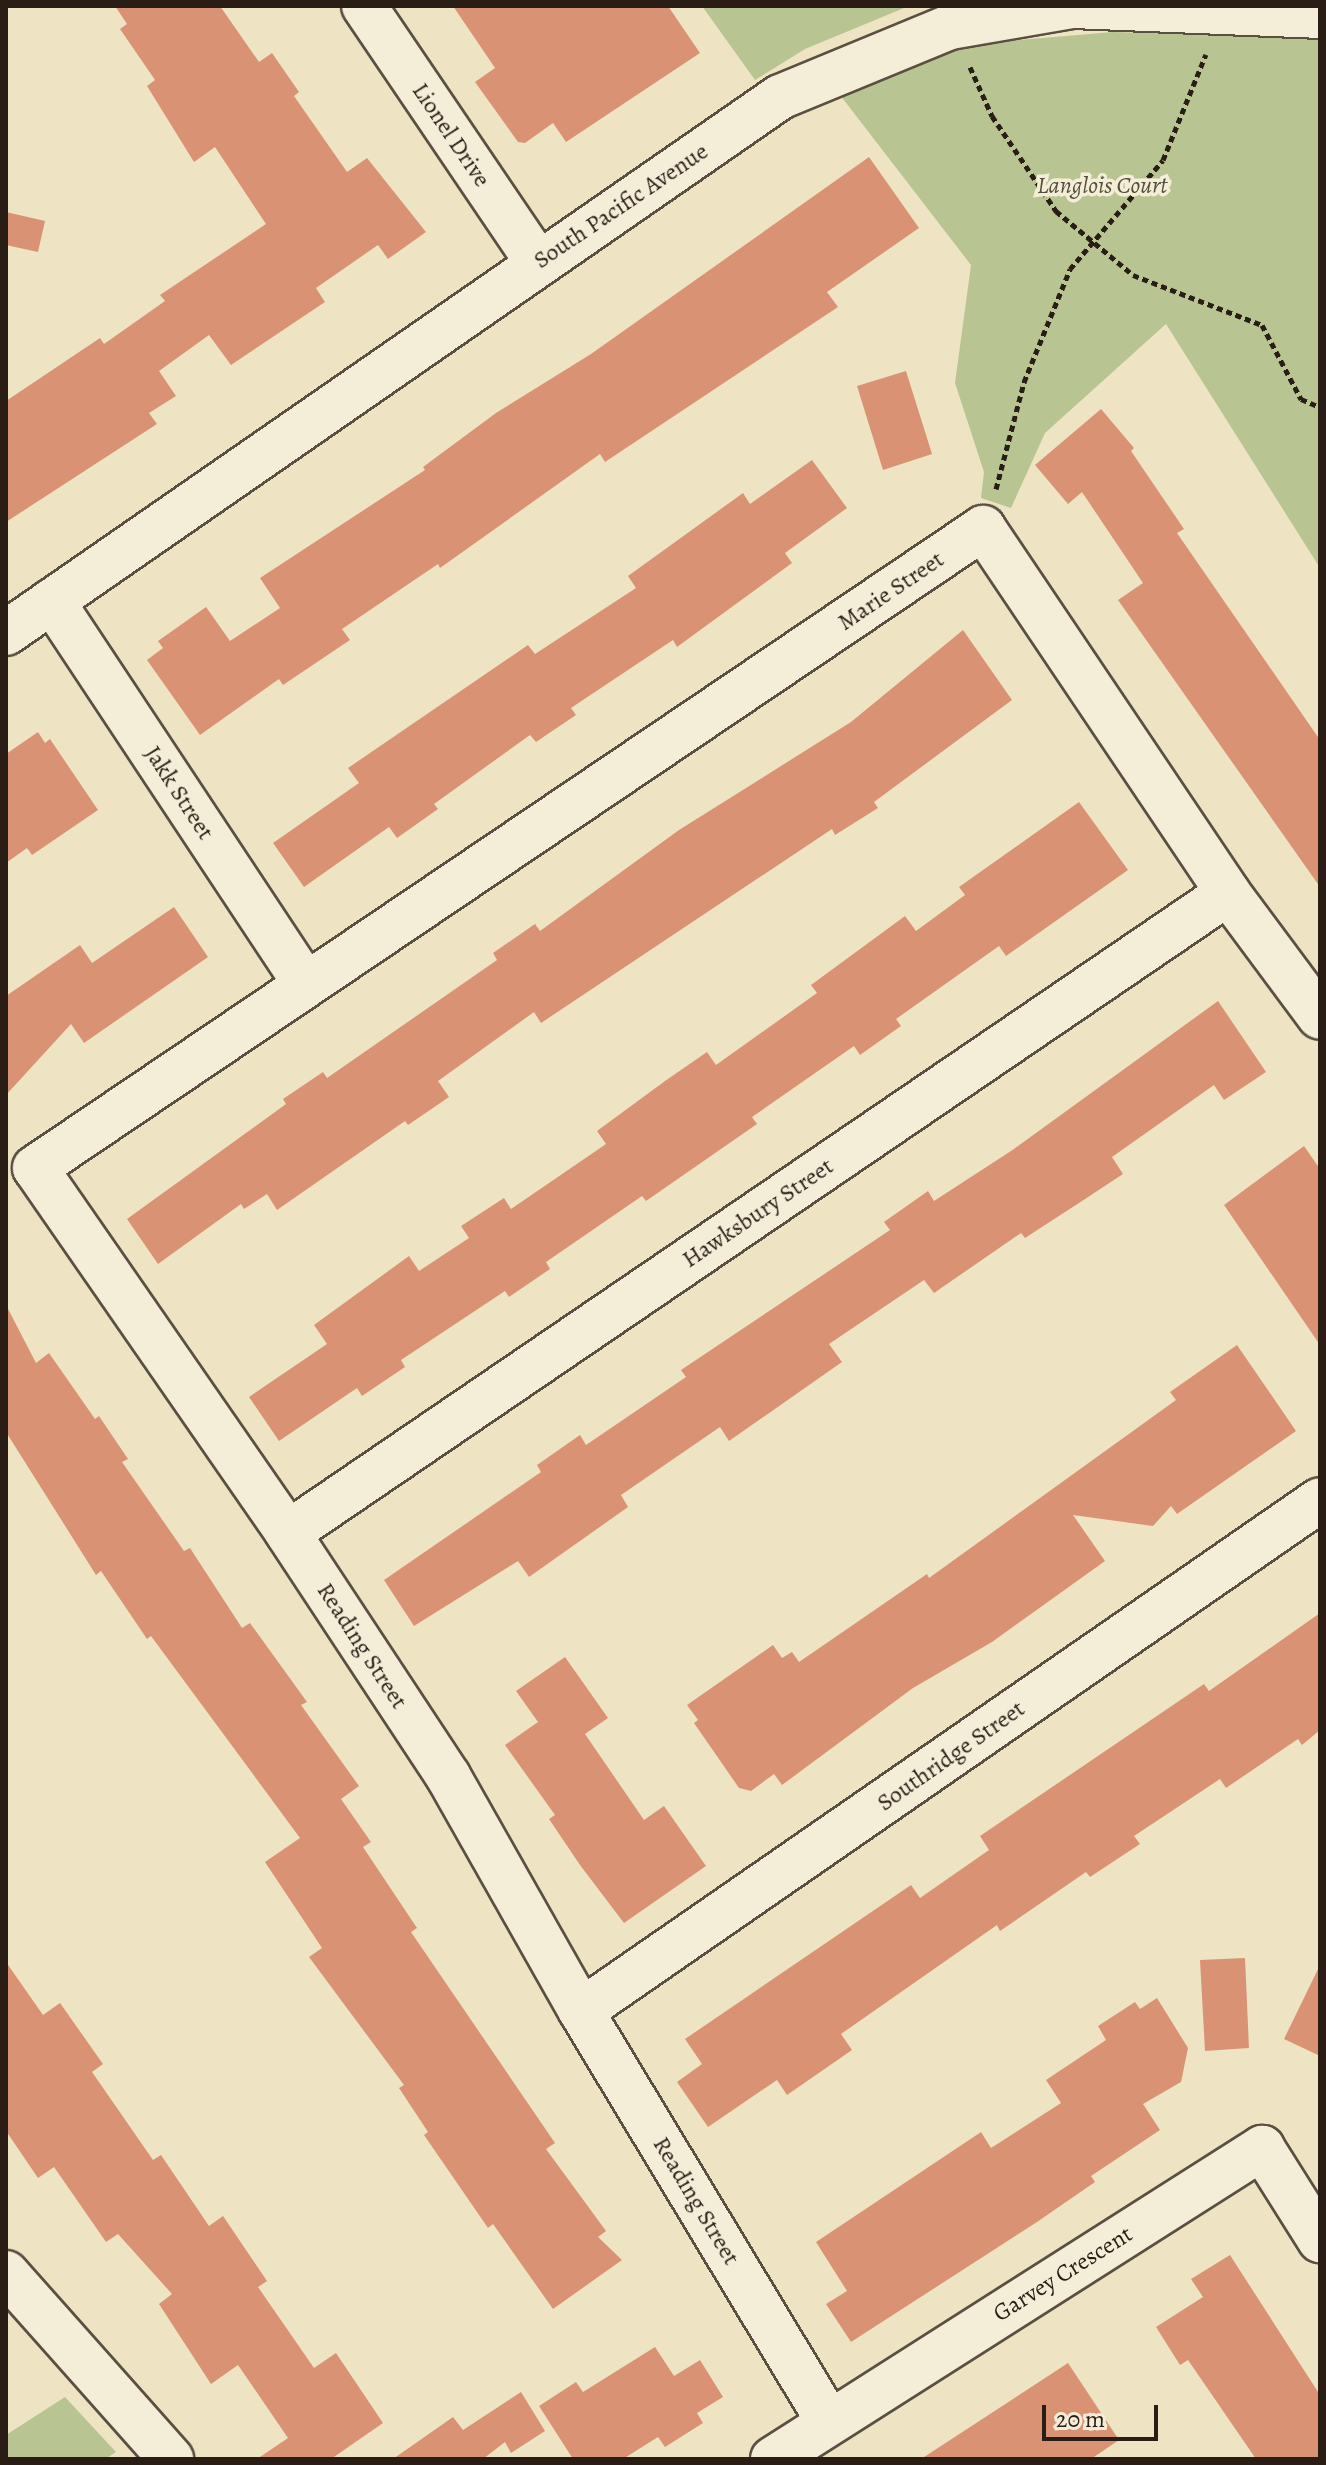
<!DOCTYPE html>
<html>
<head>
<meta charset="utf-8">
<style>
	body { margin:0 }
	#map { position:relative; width:1326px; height:2465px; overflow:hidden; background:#eee4c3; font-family:Alegreya,serif }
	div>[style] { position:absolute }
	.green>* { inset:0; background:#b9c493 }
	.building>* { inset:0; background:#da9275 }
	.path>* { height:5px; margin-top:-2.5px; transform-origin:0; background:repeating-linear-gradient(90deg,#291d16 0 6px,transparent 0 10px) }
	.roads { filter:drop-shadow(2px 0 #5a4f41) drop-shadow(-2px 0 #5a4f41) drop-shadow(0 2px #5a4f41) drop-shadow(0 -2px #5a4f41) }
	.minor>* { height:44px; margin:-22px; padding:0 22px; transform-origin:22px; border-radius:22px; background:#f4edd8 }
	span { translate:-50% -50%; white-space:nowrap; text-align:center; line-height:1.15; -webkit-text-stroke:7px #f4edd8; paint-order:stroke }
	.street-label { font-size:24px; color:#291d16 }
	.park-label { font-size:24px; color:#544f3c; font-style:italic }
	.frame { position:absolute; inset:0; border:8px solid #291d16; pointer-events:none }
	.scale { position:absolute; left:1042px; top:2405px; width:116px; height:36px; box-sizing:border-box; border:4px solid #291d16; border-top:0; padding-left:10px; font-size:24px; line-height:28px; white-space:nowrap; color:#291d16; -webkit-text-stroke:6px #f4edd8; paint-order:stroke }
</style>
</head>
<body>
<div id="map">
	<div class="green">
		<i style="clip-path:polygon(702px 6px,909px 6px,805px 49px,755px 80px)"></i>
		<i style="clip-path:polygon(1113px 32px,1320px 38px,1320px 568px,1166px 324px,1045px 433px,1011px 508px,981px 498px,984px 472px,955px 383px,971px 265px,840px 95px,927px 58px,982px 43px)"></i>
		<i style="clip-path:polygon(65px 2397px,116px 2452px,105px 2459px,6px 2459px,6px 2435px)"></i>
	</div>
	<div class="building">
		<i style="clip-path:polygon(115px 6px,220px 6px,259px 62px,272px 53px,299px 92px,294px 96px,347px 172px,367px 158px,426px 232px,388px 259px,378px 245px,316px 288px,325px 302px,231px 365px,209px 335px,159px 371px,176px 396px,149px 413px,157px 424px,6px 522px,6px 401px,100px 338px,104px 344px,165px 301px,160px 295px,266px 224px,215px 147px,194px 162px,147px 86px,155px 80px,120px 29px,127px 24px)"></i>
		<i style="clip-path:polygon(453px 6px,668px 6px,700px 53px,566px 142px,553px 123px,525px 143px,518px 142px,475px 82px,495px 68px)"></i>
		<i style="clip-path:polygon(869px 157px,919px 228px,827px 292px,838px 307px,605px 462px,600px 454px,440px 568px,438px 564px,342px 629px,350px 640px,283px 685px,279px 679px,200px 735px,147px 660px,163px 648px,158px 641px,206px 607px,230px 641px,280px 608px,260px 578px,425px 470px,423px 467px,496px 413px,591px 354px)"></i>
		<i style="clip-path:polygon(6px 212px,45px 221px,38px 252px,6px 245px)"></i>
		<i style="clip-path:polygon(906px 371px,932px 454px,883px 470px,857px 386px)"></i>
		<i style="clip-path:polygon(1101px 409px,1134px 448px,1131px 451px,1184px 529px,1177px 533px,1320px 740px,1320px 887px,1118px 600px,1143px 583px,1082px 492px,1068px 504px,1035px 465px)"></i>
		<i style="clip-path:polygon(812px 460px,847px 508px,785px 553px,792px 563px,677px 647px,673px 640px,571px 708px,576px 715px,536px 742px,530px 735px,434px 804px,438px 809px,397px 838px,389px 827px,304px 887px,273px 843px,359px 783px,348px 768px,528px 645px,535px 654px,636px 588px,628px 576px,743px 493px,750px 504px)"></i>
		<i style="clip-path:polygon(963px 630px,1012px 700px,874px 802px,878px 808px,835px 835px,832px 829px,541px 1023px,534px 1012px,438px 1081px,449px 1097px,408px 1125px,405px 1121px,277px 1210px,267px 1194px,244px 1209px,241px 1204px,158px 1264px,127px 1219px,286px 1104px,283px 1099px,323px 1072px,327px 1078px,497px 960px,493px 953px,535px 924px,540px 931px,679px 830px,851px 722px)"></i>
		<i style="clip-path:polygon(38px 732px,45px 743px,50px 739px,98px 810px,32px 855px,27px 848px,6px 863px,6px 754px)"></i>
		<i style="clip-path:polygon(1079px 802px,1128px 870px,1006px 956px,999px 946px,896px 1019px,901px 1026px,860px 1055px,854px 1046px,752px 1117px,757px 1124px,646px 1201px,642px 1196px,546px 1262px,550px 1269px,509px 1297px,505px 1291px,401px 1360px,405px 1367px,362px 1396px,357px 1388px,279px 1441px,249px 1397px,327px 1344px,314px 1325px,409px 1256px,419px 1271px,469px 1238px,461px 1226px,504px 1198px,511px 1209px,606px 1144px,597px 1131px,665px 1081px,707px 1052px,716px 1065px,817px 993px,811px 985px,905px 916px,916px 931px,965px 895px,959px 887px)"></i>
		<i style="clip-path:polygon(174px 907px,208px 957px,84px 1043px,71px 1024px,6px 1095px,6px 996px,80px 945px,92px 963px)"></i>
		<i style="clip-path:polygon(1218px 1001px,1266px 1072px,1224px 1100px,1214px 1085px,1112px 1157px,1123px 1174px,1082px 1201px,1025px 1238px,1021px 1233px,934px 1293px,924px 1280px,829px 1344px,842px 1362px,729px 1441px,720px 1427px,621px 1495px,628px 1507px,529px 1577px,518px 1561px,414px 1626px,384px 1580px,541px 1472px,537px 1465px,580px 1435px,586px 1445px,686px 1377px,681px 1370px,890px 1230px,884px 1222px,928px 1191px,934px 1201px,1011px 1151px)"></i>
		<i style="clip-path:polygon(1304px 1146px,1320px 1169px,1320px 1345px,1224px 1205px)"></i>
		<i style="clip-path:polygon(6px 1305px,36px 1363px,49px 1353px,95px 1419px,99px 1416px,128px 1459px,122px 1462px,184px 1551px,190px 1548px,242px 1628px,250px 1623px,307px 1702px,301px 1705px,359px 1786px,341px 1799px,371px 1842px,363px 1847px,417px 1928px,411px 1932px,555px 2143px,546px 2149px,606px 2231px,598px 2237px,622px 2260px,553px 2309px,493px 2224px,488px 2228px,424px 2135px,428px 2132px,399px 2088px,404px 2085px,309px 1957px,322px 1948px,265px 1862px,300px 1838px,151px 1636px,147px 1639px,101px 1571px,96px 1575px,6px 1432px)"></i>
		<i style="clip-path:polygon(1237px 1345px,1296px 1431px,1177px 1514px,1171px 1506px,1153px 1526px,1073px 1515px,1105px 1561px,992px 1642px,913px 1688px,782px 1785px,774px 1774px,751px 1791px,739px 1788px,694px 1723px,698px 1720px,687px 1705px,773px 1645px,782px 1658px,792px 1652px,799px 1662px,927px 1574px,929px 1578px,1176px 1400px,1170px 1392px)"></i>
		<i style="clip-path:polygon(1320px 1613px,1320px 1730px,1302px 1745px,1298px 1739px,1226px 1788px,1220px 1779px,1134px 1836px,1140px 1844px,1090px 1877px,1086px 1872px,1000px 1931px,997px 1925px,841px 2034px,852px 2050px,787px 2095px,777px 2080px,708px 2127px,677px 2082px,702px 2064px,685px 2039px,911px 1885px,920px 1898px,989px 1850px,980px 1836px,1204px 1684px,1209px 1691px)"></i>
		<i style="clip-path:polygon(565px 1657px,608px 1718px,585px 1734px,644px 1820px,664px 1806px,706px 1866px,624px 1923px,580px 1865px,549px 1819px,555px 1815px,505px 1745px,538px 1722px,516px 1691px)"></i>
		<i style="clip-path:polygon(1245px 1958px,1249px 2048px,1205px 2051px,1200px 1960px)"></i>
		<i style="clip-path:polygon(6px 1962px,43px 2015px,60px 2003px,103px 2064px,92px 2072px,153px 2160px,161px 2155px,209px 2226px,223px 2216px,267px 2281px,258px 2287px,314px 2368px,336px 2353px,383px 2423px,331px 2459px,257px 2459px,288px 2438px,238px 2365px,211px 2384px,159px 2304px,172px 2294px,118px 2234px,106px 2242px,54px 2167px,38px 2178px,6px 2131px)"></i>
		<i style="clip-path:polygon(1320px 1965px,1320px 2056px,1284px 2039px)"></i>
		<i style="clip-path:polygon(1157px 1998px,1188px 2048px,1181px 2082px,1143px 2104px,1160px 2130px,1091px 2176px,1095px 2182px,1037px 2222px,851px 2342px,826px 2304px,847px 2291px,816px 2242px,981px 2132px,991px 2148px,1061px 2103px,1046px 2080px,1106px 2040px,1098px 2026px,1135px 2002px,1140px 2009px)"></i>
		<i style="clip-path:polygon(1230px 2255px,1320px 2395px,1320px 2459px,1256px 2459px,1188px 2360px,1180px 2365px,1156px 2327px,1203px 2297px,1191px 2279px)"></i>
		<i style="clip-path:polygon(655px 2347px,674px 2376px,700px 2360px,723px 2397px,697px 2413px,703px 2423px,665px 2447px,658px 2437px,623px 2459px,573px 2459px,539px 2406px,576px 2382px,583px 2392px)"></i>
		<i style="clip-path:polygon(1068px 2363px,1119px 2440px,1091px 2459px,921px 2459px)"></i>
		<i style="clip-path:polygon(521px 2392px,545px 2431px,511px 2453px,505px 2442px,483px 2459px,393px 2459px,453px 2417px,463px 2430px)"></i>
	</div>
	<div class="path">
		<i style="left:970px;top:67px;width:54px;rotate:65.8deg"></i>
		<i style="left:992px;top:116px;width:115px;rotate:56deg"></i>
		<i style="left:1056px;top:211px;width:100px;rotate:39.7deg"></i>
		<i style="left:1133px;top:275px;width:138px;rotate:21.2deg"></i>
		<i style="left:1262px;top:325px;width:84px;rotate:62.2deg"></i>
		<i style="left:1301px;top:399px;width:21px;rotate:23deg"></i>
		<i style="left:996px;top:489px;width:111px;rotate:-75.3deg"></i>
		<i style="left:1024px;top:382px;width:122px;rotate:-67.8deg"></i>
		<i style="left:1070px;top:269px;width:143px;rotate:-49.5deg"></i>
		<i style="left:1163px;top:160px;width:114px;rotate:-67.9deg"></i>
	</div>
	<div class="roads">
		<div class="minor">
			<i style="left:364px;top:6px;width:310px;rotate:55.9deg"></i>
			<i style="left:52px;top:601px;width:460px;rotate:56.5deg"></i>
			<i style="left:6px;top:633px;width:941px;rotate:-34.7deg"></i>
			<i style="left:780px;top:97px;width:184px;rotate:-22.4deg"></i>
			<i style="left:950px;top:27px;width:125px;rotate:-9.7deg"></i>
			<i style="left:1073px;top:6px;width:247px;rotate:2.3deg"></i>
			<i style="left:288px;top:1533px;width:1137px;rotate:-34.25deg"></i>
			<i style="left:581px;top:2011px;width:898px;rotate:-34.66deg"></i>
			<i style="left:6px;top:2273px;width:249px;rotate:48.4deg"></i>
			<i style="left:829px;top:2422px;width:480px;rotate:-121.1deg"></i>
			<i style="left:581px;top:2011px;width:270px;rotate:-119.5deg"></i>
			<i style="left:448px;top:1776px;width:291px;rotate:-123.4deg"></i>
			<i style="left:288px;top:1533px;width:444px;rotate:-124.7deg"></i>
			<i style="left:35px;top:1168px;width:1144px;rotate:-34.02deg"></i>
			<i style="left:983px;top:528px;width:440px;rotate:56.1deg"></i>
			<i style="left:1228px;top:893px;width:154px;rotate:53.4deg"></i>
			<i style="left:773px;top:2459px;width:580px;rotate:-32.46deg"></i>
			<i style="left:1262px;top:2148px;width:109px;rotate:57.8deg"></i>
		</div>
	</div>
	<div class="street-label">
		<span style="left:451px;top:135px;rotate:56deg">Lionel Drive</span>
		<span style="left:621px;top:206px;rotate:-34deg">South Pacific Avenue</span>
		<span style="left:891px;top:591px;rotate:-34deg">Marie Street</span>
		<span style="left:179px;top:793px;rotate:57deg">Jakk Street</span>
		<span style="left:758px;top:1213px;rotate:-34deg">Hawksbury Street</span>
		<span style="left:362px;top:1646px;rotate:57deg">Reading Street</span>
		<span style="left:951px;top:1756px;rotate:-35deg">Southridge Street</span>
		<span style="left:696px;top:2201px;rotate:59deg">Reading Street</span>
		<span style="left:1063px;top:2274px;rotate:-32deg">Garvey Crescent</span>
	</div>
	<div class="park-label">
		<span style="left:1102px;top:186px">Langlois Court</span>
	</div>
	<div class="frame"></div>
	<div class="scale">20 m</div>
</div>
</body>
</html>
